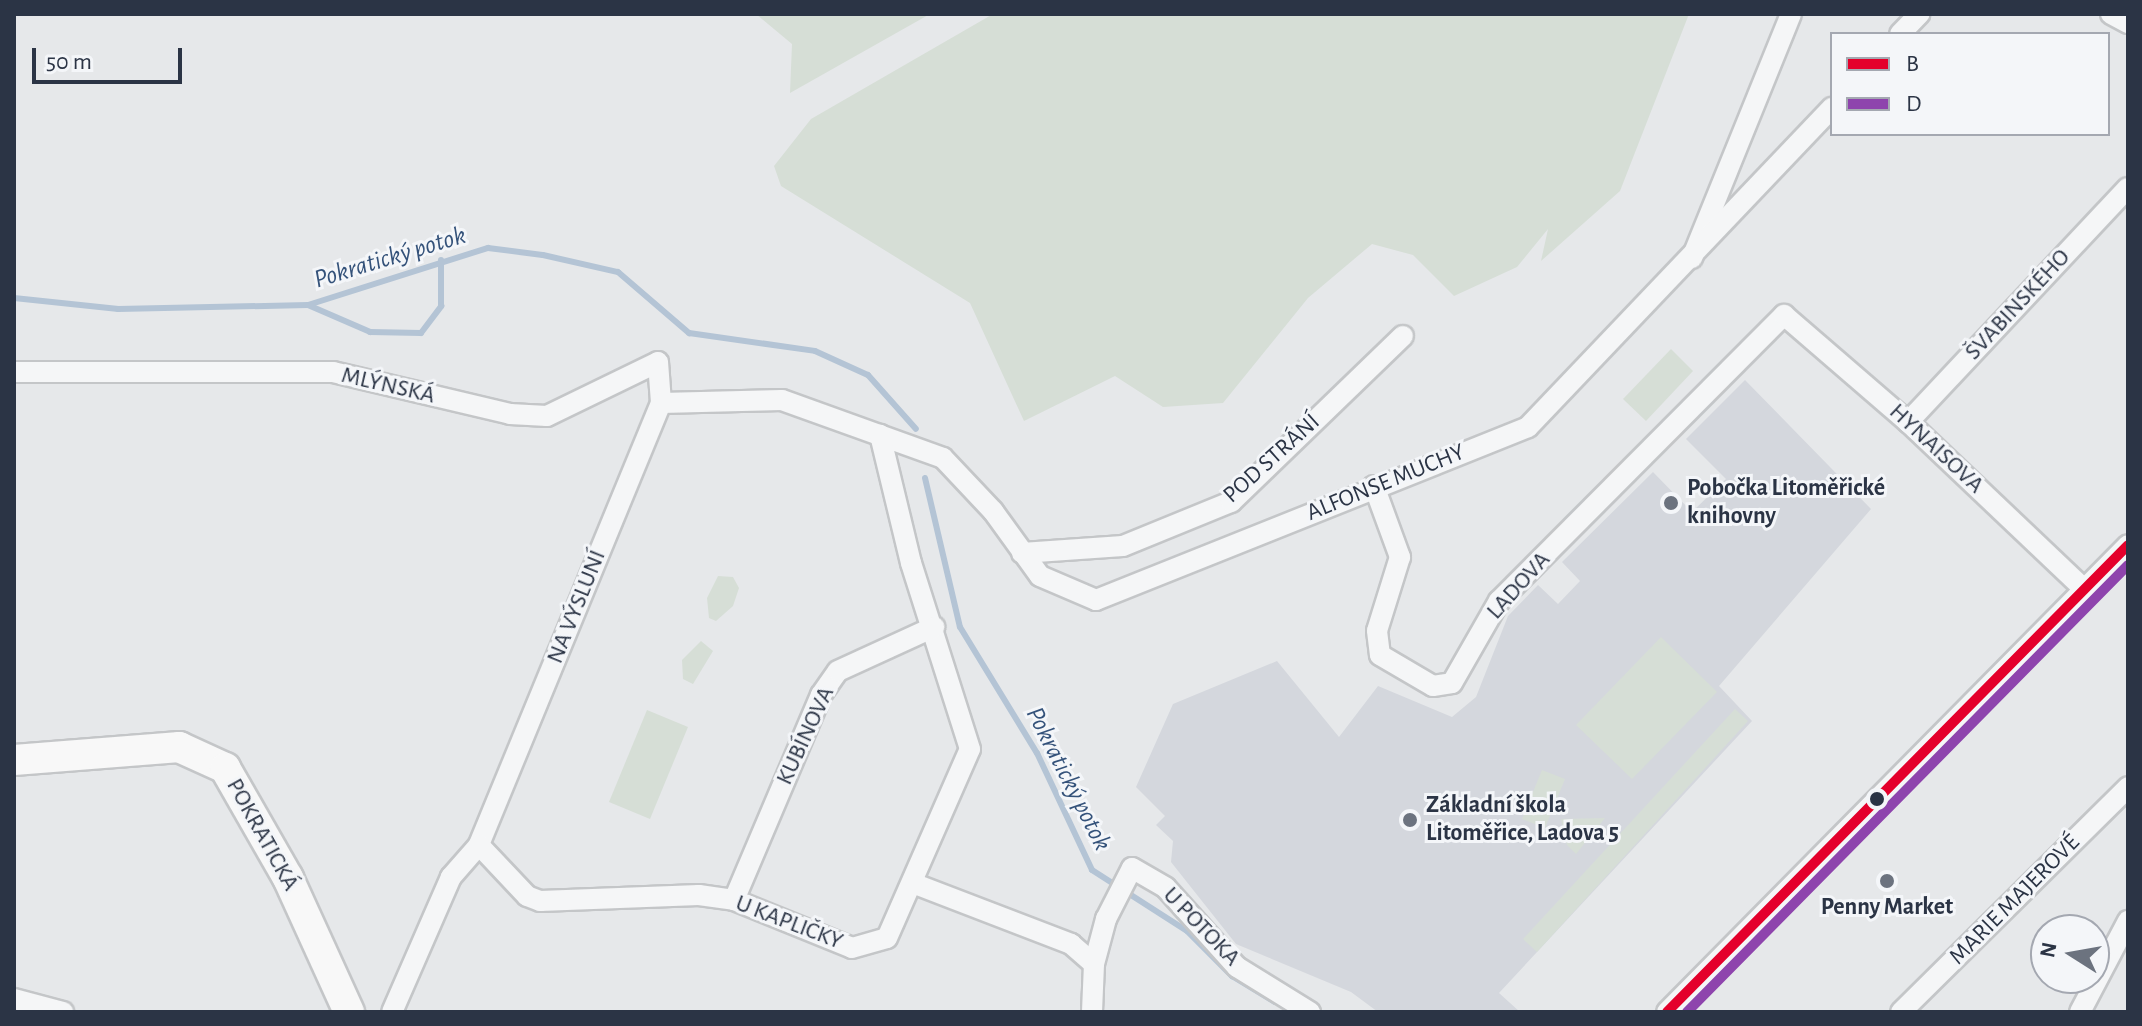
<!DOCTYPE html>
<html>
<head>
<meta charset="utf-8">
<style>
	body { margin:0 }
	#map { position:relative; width:2142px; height:1026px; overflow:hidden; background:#e6e8ea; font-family:"Alegreya Sans",sans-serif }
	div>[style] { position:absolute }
	.built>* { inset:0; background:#d4d7dd }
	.green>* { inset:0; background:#d6ded6 }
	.stream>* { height:6px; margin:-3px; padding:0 3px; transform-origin:3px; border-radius:3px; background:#b4c4d5 }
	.roads { filter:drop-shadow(2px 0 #c4c6c8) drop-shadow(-2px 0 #c4c6c8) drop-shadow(0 2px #c4c6c8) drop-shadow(0 -2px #c4c6c8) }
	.street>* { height:20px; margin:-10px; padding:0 10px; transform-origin:10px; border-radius:10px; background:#f5f6f7 }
	.secondary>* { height:30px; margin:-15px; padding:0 15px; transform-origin:15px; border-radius:15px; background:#f8f8f8 }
	.bus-1>* { height:10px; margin:-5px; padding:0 5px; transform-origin:5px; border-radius:5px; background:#e4002b }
	.bus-2>* { height:10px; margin:-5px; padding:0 5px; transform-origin:5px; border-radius:5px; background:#8e44ad }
	.dots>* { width:22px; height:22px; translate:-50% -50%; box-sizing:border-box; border:4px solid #f4f6f9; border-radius:50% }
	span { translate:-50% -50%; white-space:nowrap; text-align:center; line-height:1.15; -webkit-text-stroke:6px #f4f6f9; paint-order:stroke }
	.street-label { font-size:24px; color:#2b3445 }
	.poi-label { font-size:24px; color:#2b3445; font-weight:700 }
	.left { translate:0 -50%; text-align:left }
	.water-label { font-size:26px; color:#34527a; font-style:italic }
	.frame { position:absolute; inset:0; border:16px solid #2b3445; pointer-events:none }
	.legend { position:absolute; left:1830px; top:32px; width:280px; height:104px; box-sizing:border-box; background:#f4f6f9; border:2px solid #a4a8b1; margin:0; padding:10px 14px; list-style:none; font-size:24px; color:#2b3445 }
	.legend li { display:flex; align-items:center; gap:16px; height:40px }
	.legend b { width:40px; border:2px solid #a4a8b1 }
	.north { position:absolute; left:2030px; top:914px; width:80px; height:80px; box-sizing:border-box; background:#f4f6f9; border:2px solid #a4a8b1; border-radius:50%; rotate:281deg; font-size:22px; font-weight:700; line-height:32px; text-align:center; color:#2b3445 }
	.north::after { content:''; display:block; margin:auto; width:28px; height:36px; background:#6c737f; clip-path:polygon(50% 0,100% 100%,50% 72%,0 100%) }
	.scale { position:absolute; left:32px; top:48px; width:150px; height:36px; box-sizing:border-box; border:4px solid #2b3445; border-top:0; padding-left:10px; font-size:24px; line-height:28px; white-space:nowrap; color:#2b3445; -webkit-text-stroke:6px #f4f6f9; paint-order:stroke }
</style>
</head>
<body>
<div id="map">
	<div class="built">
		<i style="clip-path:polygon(1745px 380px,1871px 509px,1719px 686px,1752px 721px,1499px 993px,1520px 1012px,1378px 1012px,1351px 992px,1236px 944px,1171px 862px,1173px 841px,1156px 825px,1165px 816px,1136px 787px,1173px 704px,1277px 661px,1339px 737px,1378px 686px,1452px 717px,1476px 697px,1508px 616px,1538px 585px,1558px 604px,1580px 581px,1562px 562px,1653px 472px,1692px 512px,1726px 479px,1686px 439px)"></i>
	</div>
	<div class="green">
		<i style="clip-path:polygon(756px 14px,930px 14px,790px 93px,792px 44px)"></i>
		<i style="clip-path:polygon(993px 14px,1689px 14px,1620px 191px,1541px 261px,1548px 229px,1517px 267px,1454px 296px,1413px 255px,1372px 244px,1308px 298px,1223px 403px,1163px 407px,1115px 376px,1024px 421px,970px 303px,781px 186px,774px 166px,811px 119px)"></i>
		<i style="clip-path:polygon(1671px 349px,1693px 371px,1646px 421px,1623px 399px)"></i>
		<i style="clip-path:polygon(718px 576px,733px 577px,739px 588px,733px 606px,716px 621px,709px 618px,707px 598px)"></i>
		<i style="clip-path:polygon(1661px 637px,1717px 692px,1632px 779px,1576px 725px)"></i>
		<i style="clip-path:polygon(701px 641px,713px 651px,693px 684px,683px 679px,682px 660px)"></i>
		<i style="clip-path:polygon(1735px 709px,1748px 721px,1537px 952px,1523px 939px)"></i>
		<i style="clip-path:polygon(647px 710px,688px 727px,650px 819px,609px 802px)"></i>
		<i style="clip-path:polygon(1542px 770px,1565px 779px,1545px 828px,1522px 819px)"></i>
		<i style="clip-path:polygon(1605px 818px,1576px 854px,1567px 845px,1561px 819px)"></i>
	</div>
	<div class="stream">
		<i style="left:14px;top:298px;width:105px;rotate:6deg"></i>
		<i style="left:118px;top:309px;width:190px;rotate:-1.2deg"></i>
		<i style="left:308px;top:305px;width:189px;rotate:-17.6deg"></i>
		<i style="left:488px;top:248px;width:55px;rotate:7.3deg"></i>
		<i style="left:543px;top:255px;width:77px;rotate:12.8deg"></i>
		<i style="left:618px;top:272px;width:94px;rotate:40.7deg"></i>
		<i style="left:689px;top:333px;width:127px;rotate:8.1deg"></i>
		<i style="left:815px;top:351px;width:58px;rotate:24.4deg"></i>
		<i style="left:868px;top:375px;width:72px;rotate:48.4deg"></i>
		<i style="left:308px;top:305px;width:68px;rotate:23.5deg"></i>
		<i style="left:370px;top:332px;width:51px;rotate:1.1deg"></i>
		<i style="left:421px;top:333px;width:34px;rotate:-53deg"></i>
		<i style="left:441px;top:306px;width:46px;rotate:-90deg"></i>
		<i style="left:925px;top:478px;width:153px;rotate:76.8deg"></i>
		<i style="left:960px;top:627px;width:148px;rotate:58.6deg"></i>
		<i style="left:1037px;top:753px;width:129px;rotate:64.8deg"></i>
		<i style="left:1092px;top:870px;width:113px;rotate:32.7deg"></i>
		<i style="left:1187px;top:931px;width:64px;rotate:45deg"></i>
		<i style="left:1232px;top:976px;width:50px;rotate:31.2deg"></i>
	</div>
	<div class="roads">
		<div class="street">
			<i style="left:2111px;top:14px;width:19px;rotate:28deg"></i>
			<i style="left:1900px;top:34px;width:28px;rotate:-46deg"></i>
			<i style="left:1692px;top:258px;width:263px;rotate:-67.9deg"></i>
			<i style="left:14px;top:372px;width:319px"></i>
			<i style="left:333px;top:372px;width:182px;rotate:13.3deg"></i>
			<i style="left:510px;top:414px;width:37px;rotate:3deg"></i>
			<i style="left:547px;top:416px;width:123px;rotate:-25.9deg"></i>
			<i style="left:658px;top:362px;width:41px;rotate:85.8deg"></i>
			<i style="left:661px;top:403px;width:478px;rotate:112.4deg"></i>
			<i style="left:479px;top:845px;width:43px;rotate:131.2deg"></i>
			<i style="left:451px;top:877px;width:147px;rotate:113.6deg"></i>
			<i style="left:661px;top:403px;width:121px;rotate:-1.4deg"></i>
			<i style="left:782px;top:400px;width:171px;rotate:19.8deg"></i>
			<i style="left:943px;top:458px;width:73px;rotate:46.7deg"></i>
			<i style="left:993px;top:511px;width:80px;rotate:54.1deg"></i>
			<i style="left:1040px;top:576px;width:61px;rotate:23.2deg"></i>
			<i style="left:1096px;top:600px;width:465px;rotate:-21.8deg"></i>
			<i style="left:1528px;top:427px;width:441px;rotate:-46.4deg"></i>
			<i style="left:1908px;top:422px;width:321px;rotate:-46.8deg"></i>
			<i style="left:1374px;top:486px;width:76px;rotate:69.9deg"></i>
			<i style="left:1400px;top:557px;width:77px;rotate:107.3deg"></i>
			<i style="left:1377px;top:631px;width:24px;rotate:83deg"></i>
			<i style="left:1380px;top:655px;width:61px;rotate:30.3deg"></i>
			<i style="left:1433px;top:686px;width:19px;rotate:-9deg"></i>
			<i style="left:1452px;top:683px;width:95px;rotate:-60.2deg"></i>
			<i style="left:1499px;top:601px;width:404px;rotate:-45.1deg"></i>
			<i style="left:1784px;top:315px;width:164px;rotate:40.8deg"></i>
			<i style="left:1908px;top:422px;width:241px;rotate:43.5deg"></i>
			<i style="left:1022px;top:553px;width:101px;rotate:-4deg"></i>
			<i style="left:1123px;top:546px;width:117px;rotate:-22.2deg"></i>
			<i style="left:1231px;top:502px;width:239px;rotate:-44deg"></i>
			<i style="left:479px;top:845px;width:70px;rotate:46.7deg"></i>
			<i style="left:527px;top:896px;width:14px;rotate:21deg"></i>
			<i style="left:540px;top:901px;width:159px;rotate:-2.2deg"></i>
			<i style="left:699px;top:895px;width:35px;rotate:8deg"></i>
			<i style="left:734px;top:900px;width:127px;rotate:22.1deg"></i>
			<i style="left:852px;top:948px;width:36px;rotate:-16deg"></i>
			<i style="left:887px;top:938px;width:206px;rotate:-66.3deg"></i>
			<i style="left:970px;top:749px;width:195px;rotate:-107.6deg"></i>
			<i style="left:911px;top:563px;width:132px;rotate:-103.6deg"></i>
			<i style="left:915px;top:884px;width:167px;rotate:21deg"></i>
			<i style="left:1071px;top:944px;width:30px;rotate:41deg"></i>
			<i style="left:1094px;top:964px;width:48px;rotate:92.4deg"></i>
			<i style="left:734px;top:900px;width:223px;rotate:-67deg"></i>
			<i style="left:821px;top:695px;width:29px;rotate:-55deg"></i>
			<i style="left:838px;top:671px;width:106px;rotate:-24.6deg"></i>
			<i style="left:1094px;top:964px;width:47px;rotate:-75.1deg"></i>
			<i style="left:1106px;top:919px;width:57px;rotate:-63deg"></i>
			<i style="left:1132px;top:868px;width:39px;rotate:30deg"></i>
			<i style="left:1166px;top:888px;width:106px;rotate:48.1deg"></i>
			<i style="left:1237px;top:967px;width:86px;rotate:31.7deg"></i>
			<i style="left:14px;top:999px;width:51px;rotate:14.9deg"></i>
			<i style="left:1667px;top:1012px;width:656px;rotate:-45.37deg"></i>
			<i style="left:1901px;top:1012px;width:320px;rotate:-44.7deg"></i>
			<i style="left:2080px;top:1012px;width:103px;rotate:-62.2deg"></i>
		</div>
		<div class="secondary">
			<i style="left:14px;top:760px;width:166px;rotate:-4.5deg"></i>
			<i style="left:179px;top:747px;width:51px;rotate:24.5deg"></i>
			<i style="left:225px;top:768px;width:127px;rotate:60.2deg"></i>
			<i style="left:288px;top:878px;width:147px;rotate:65.5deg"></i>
		</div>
	</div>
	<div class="bus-1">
		<i style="left:1667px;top:1012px;width:656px;rotate:-45.37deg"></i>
	</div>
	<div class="bus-2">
		<i style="left:1687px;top:1012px;width:628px;rotate:-45.39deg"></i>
	</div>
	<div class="dots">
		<i style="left:1671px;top:503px;background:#6c737f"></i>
		<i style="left:1877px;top:799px;background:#2b3445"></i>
		<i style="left:1410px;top:820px;background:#6c737f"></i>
		<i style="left:1887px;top:881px;background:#6c737f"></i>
	</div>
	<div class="street-label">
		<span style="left:2018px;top:305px;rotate:-47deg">ŠVABINSKÉHO</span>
		<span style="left:388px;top:386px;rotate:13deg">MLÝNSKÁ</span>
		<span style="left:1936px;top:449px;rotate:43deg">HYNAISOVA</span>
		<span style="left:1272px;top:459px;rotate:-42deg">POD STRÁNÍ</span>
		<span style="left:1386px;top:483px;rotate:-22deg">ALFONSE MUCHY</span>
		<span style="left:1519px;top:586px;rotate:-48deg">LADOVA</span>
		<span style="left:577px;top:607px;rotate:-68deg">NA VÝSLUNÍ</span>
		<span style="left:806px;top:736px;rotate:-65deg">KUBÍNOVA</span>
		<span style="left:262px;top:835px;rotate:61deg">POKRATICKÁ</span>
		<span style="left:2015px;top:900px;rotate:-45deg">MARIE MAJEROVÉ</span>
		<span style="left:789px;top:923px;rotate:21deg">U KAPLIČKY</span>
		<span style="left:1201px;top:927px;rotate:46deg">U POTOKA</span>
	</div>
	<div class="poi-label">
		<span class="left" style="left:1687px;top:503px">Pobočka Litoměřické<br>knihovny</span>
		<span class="left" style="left:1426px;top:820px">Základní škola<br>Litoměřice, Ladova 5</span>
		<span style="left:1887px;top:908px">Penny Market</span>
	</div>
	<div class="water-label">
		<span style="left:390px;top:258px;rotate:-17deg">Pokratický potok</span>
		<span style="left:1068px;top:779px;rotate:63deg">Pokratický potok</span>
	</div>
	<div class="frame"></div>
	<ul class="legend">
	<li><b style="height:10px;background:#e4002b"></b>B</li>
	<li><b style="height:10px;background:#8e44ad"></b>D</li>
	</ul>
	<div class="north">N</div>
	<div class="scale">50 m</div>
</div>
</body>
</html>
